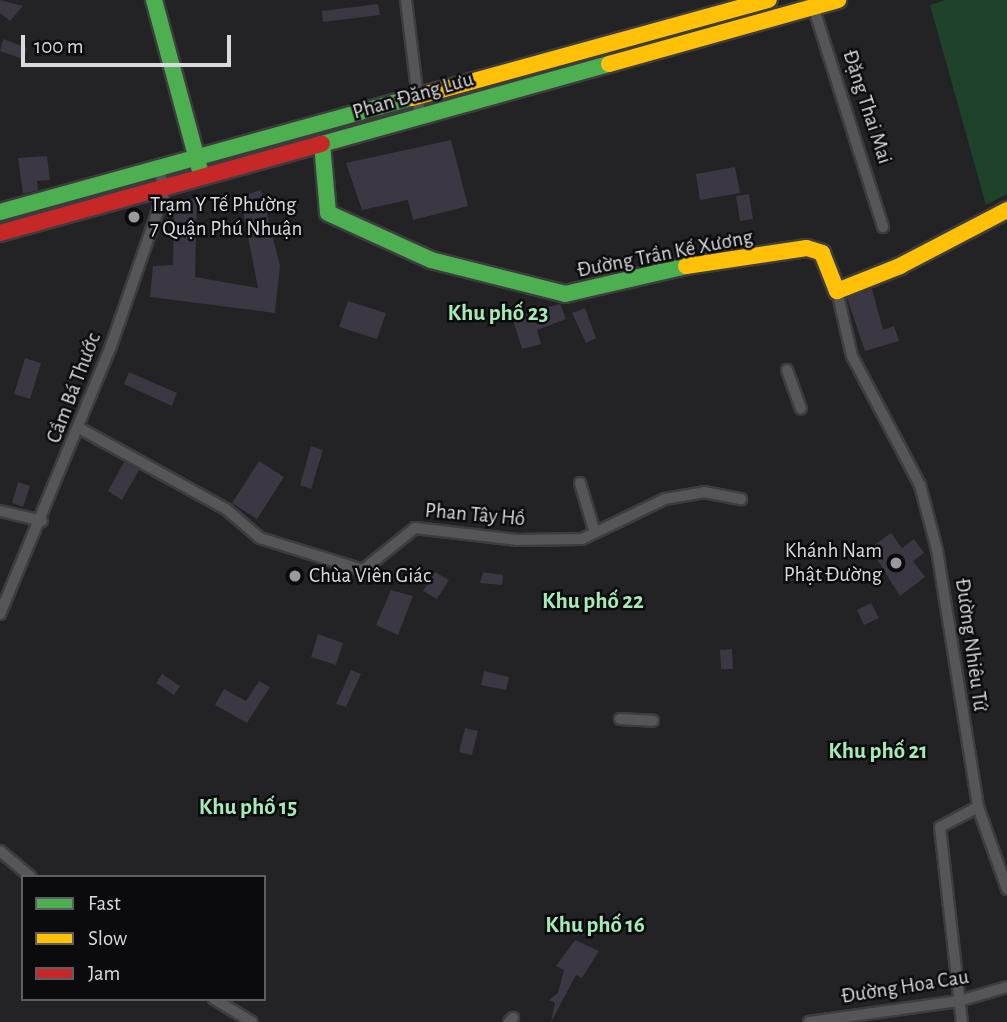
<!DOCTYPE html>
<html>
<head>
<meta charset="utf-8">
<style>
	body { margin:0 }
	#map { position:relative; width:1007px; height:1022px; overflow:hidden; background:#232225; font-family:"Alegreya Sans",sans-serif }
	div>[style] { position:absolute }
	.green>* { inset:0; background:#1e432a }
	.building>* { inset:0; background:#3b3743 }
	.roads { filter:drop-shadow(2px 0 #3d3d3f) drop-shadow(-2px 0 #3d3d3f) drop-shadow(0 2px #3d3d3f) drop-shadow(0 -2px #3d3d3f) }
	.street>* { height:10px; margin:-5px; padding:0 5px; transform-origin:5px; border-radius:5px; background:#565658 }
	.fast>* { height:16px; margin:-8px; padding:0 8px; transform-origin:8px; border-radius:8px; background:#4caf50 }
	.slow>* { height:16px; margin:-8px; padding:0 8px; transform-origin:8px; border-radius:8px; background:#ffc107 }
	.jam>* { height:16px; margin:-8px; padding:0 8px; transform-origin:8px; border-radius:8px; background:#c62828 }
	.dots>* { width:19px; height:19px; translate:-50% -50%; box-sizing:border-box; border:4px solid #0b0b0d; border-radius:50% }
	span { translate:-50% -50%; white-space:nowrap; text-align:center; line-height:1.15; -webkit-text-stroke:5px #0b0b0d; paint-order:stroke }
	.street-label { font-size:21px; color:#dad9dd }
	.poi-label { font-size:21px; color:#dad9dd }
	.left { translate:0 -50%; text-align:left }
	.right { translate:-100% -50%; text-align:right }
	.neighbourhood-label { font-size:23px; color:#a5eab6; font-weight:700 }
	.legend { position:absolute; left:21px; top:875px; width:245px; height:126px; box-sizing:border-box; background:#0b0b0d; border:2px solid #5e5d60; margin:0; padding:9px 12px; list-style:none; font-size:21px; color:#dad9dd }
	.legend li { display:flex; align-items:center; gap:14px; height:35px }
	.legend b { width:35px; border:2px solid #5e5d60 }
	.scale { position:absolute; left:21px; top:35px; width:210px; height:32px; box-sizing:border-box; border:4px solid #dad9dd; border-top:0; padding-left:9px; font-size:21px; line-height:24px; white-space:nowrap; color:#dad9dd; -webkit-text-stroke:5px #0b0b0d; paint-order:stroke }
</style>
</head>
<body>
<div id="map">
	<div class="green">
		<i style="clip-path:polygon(945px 0,1007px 0,1007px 194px,986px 205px,930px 5px)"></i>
	</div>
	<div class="building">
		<i style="clip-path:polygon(0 0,23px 6px,10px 21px,0 13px)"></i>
		<i style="clip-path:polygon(378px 4px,380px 15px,323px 22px,322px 11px)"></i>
		<i style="clip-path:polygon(3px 39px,27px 48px,23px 59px,0 51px)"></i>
		<i style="clip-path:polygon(451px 140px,468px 206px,413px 220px,408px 200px,362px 210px,346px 163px)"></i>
		<i style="clip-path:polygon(47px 156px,50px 180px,37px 181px,38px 190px,23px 194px,18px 158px)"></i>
		<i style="clip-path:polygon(735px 167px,740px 193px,700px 200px,696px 174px)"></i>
		<i style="clip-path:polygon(261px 190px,280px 266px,275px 313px,150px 297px,153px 266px,173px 265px,174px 202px,197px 198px,195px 277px,258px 288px,240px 196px)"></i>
		<i style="clip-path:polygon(749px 194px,753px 219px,740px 221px,736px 196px)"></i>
		<i style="clip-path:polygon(872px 289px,883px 330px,894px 326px,899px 341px,865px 351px,847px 298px)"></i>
		<i style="clip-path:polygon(348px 301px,386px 313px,377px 339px,339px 327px)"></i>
		<i style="clip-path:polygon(560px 304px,566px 319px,537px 330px,541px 344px,522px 349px,512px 317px)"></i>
		<i style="clip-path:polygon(585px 308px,596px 338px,586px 343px,572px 313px)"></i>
		<i style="clip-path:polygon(25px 358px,41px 363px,30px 399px,14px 394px)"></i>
		<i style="clip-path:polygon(129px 372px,177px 393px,172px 406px,124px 384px)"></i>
		<i style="clip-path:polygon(311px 446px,323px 450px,311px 489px,300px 485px)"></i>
		<i style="clip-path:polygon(259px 461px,284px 477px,257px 519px,232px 503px)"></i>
		<i style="clip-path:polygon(124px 462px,139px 470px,122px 500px,108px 491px)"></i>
		<i style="clip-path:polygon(18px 482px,30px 486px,23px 507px,12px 503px)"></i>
		<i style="clip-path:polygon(891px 533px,902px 548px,914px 539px,924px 553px,913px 561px,925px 577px,900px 596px,870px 548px)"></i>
		<i style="clip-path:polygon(435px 572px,449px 580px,437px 599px,423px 591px)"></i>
		<i style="clip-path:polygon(483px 572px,503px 575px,502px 585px,480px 583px)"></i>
		<i style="clip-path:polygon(391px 590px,413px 596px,398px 635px,376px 625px)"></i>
		<i style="clip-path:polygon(871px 603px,879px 618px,864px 625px,857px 610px)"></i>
		<i style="clip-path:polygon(318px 634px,343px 643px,336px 665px,311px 657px)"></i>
		<i style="clip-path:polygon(732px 649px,733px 669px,721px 669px,720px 650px)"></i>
		<i style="clip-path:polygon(351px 670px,361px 674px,346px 707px,336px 704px)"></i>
		<i style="clip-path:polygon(484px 671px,509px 677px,506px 690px,481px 685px)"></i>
		<i style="clip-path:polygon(162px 674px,180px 686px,174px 695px,156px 683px)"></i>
		<i style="clip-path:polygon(259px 681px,270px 687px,247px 723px,215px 705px,224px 689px,246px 701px)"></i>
		<i style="clip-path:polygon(465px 728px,478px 731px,472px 755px,459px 752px)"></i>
		<i style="clip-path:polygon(575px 940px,599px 951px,582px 978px,576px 975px,551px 1022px,555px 1003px,549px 1000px,558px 993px,564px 970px,556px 966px)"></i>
	</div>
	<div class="roads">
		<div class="street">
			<i style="left:406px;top:0;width:117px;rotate:83.1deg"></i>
			<i style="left:812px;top:3px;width:235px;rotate:72.4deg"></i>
			<i style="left:837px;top:291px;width:67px;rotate:77deg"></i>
			<i style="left:852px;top:356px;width:146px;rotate:62.2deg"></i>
			<i style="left:920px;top:485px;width:67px;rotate:75.3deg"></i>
			<i style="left:937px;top:550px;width:260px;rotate:80.9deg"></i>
			<i style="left:978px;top:807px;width:43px;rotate:152.2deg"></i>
			<i style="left:940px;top:827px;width:196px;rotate:83.6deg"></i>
			<i style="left:787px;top:370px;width:41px;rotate:70.3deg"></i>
			<i style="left:79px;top:428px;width:168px;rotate:28.9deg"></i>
			<i style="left:226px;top:509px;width:45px;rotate:40.5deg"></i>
			<i style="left:260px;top:538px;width:108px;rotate:17.3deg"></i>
			<i style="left:363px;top:570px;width:67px;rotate:-38.9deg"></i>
			<i style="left:415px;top:528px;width:103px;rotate:6.7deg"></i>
			<i style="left:517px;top:540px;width:65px;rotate:-0.9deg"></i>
			<i style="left:582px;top:539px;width:92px;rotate:-25.7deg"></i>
			<i style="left:665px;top:499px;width:40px;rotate:-10deg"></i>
			<i style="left:704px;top:492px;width:38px;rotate:11deg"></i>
			<i style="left:580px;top:483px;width:52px;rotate:73.3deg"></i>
			<i style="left:0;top:511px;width:43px;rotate:13.4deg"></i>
			<i style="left:0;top:614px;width:290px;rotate:-67.5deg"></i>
			<i style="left:111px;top:346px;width:165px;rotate:-70.9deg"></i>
			<i style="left:165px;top:190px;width:20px;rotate:-108deg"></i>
			<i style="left:620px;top:719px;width:33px;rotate:3deg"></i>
			<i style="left:978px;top:807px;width:87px;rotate:70.5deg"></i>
			<i style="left:0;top:851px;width:40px;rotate:40deg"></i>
			<i style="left:214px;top:999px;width:44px;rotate:31.2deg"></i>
			<i style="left:509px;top:1022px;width:6px;rotate:-45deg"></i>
			<i style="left:809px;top:1022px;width:151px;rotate:-8deg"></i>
			<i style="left:959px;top:1001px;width:50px;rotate:-16.3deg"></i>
		</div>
		<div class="fast">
			<i style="left:154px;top:0;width:176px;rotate:74.9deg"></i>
			<i style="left:322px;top:144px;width:69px;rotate:85deg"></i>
			<i style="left:328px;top:213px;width:113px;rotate:24.5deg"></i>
			<i style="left:431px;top:260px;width:138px;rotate:14.2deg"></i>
			<i style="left:565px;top:294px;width:124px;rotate:-13deg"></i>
			<i style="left:322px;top:144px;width:298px;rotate:-15.6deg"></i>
			<i style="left:0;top:212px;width:427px;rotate:-15.5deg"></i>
		</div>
		<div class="slow">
			<i style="left:609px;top:64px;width:238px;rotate:-15.6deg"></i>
			<i style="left:412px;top:98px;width:370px;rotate:-15.4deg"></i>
			<i style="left:686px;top:266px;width:122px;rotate:-8.5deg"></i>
			<i style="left:807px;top:248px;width:16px;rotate:18deg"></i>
			<i style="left:822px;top:253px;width:41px;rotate:68.5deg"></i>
			<i style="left:837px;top:291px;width:68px;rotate:-21.6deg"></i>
			<i style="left:900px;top:266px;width:121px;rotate:-27.6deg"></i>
		</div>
		<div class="jam">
			<i style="left:0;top:233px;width:334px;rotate:-15.5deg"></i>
		</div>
	</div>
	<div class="dots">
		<i style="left:134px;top:217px;background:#9a999d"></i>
		<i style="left:896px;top:563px;background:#9a999d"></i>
		<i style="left:295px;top:576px;background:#9a999d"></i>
	</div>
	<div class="street-label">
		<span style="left:413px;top:96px;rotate:-16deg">Phan Đăng Lưu</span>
		<span style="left:867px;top:107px;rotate:72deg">Đặng Thai Mai</span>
		<span style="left:665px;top:254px;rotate:-11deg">Đường Trần Kế Xương</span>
		<span style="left:74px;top:388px;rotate:-69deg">Cầm Bá Thước</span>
		<span style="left:475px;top:515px;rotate:5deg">Phan Tây Hồ</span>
		<span style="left:971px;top:645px;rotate:82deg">Đường Nhiêu Tứ</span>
		<span style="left:905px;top:987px;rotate:-9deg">Đường Hoa Cau</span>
	</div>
	<div class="poi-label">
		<span class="left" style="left:150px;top:217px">Trạm Y Tế Phường<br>7 Quận Phú Nhuận</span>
		<span class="right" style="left:882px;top:563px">Khánh Nam<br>Phật Đường</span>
		<span class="left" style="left:309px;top:576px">Chùa Viên Giác</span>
	</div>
	<div class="neighbourhood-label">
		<span style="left:498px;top:314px">Khu phố 23</span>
		<span style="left:593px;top:602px">Khu phố 22</span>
		<span style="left:878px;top:752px">Khu phố 21</span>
		<span style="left:248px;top:808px">Khu phố 15</span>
		<span style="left:595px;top:926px">Khu phố 16</span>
	</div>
	<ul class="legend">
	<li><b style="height:9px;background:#4caf50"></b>Fast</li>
	<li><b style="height:9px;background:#ffc107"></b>Slow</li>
	<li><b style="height:9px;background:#c62828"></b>Jam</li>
	</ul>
	<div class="scale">100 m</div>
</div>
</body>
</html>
